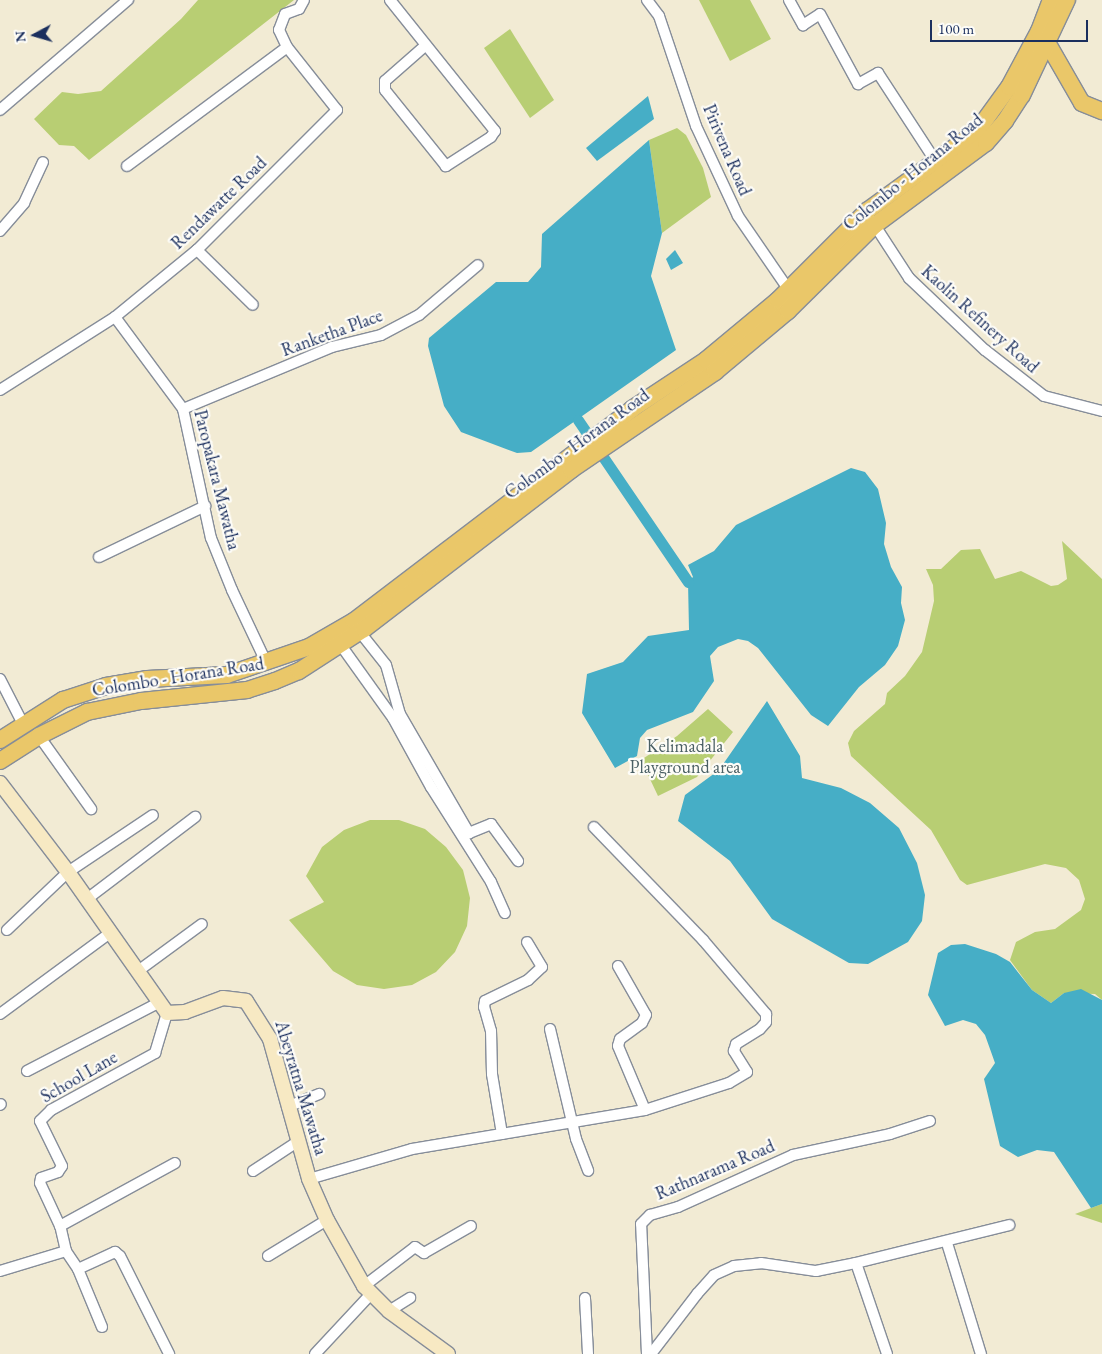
<!DOCTYPE html>
<html>
<head>
<meta charset="utf-8">
<style>
	body { margin:0 }
	#map { position:relative; width:1102px; height:1354px; overflow:hidden; background:#f2ebd4; font-family:"EB Garamond",serif }
	div>[style] { position:absolute }
	.green>* { inset:0; background:#b8ce73 }
	.water>* { inset:0; background:#46aec6 }
	.canal>* { height:11px; margin:-5.5px; padding:0 5.5px; transform-origin:5.5px; border-radius:5.5px; background:#46aec6 }
	.roads { filter:drop-shadow(1px 0 #868d99) drop-shadow(-1px 0 #868d99) drop-shadow(0 1px #868d99) drop-shadow(0 -1px #868d99) }
	.street>* { height:10px; margin:-5px; padding:0 5px; transform-origin:5px; border-radius:5px; background:#fff }
	.secondary>* { height:14px; margin:-7px; padding:0 7px; transform-origin:7px; border-radius:7px; background:#f7e9c3 }
	.primary>* { height:16px; margin:-8px; padding:0 8px; transform-origin:8px; border-radius:8px; background:#eac769 }
	span { translate:-50% -50%; white-space:nowrap; text-align:center; line-height:1.15; -webkit-text-stroke:4.5px #fdfcf7; paint-order:stroke }
	.street-label { font-size:18px; color:#1b2f5e }
	.park-label { font-size:18px; color:#4a5f64 }
	.north { position:absolute; left:10px; top:10px; width:50px; height:50px; -webkit-text-stroke:4px #fdfcf7; paint-order:stroke; rotate:264deg; font-size:14px; font-weight:700; line-height:20px; text-align:center; color:#1b2f5e }
	.north::after { content:''; display:block; margin:auto; width:18px; height:22px; background:#1b2f5e; clip-path:polygon(50% 0,100% 100%,50% 72%,0 100%) }
	.scale { position:absolute; left:930px; top:20px; width:158px; height:22px; box-sizing:border-box; border:2px solid #1b2f5e; border-top:0; padding-left:6px; font-size:15px; line-height:18px; white-space:nowrap; color:#1b2f5e; -webkit-text-stroke:4px #fdfcf7; paint-order:stroke }
</style>
</head>
<body>
<div id="map">
	<div class="green">
		<i style="clip-path:polygon(198px 0,294px 0,89px 160px,74px 146px,59px 145px,34px 119px,62px 92px,78px 94px,101px 91px,181px 19px)"></i>
		<i style="clip-path:polygon(699px 0,750px 0,771px 39px,730px 61px)"></i>
		<i style="clip-path:polygon(510px 29px,554px 100px,530px 118px,484px 48px)"></i>
		<i style="clip-path:polygon(677px 128px,686px 135px,703px 168px,711px 197px,662px 233px,649px 140px)"></i>
		<i style="clip-path:polygon(1062px 541px,1102px 579px,1102px 1000px,1095px 994px,1064px 993px,1051px 1003px,1032px 990px,1010px 960px,1016px 942px,1035px 932px,1055px 929px,1081px 910px,1085px 899px,1079px 880px,1066px 868px,1045px 864px,967px 885px,960px 880px,931px 830px,851px 756px,848px 743px,854px 731px,885px 704px,887px 693px,905px 676px,922px 652px,934px 601px,933px 585px,926px 569px,941px 569px,961px 550px,980px 549px,995px 579px,1021px 571px,1051px 586px,1058px 585px,1067px 579px)"></i>
		<i style="clip-path:polygon(708px 709px,733px 732px,697px 777px,658px 796px,641px 760px,677px 736px)"></i>
		<i style="clip-path:polygon(370px 820px,399px 820px,425px 829px,446px 847px,463px 870px,470px 898px,467px 926px,455px 952px,436px 972px,412px 985px,384px 989px,357px 985px,333px 971px,289px 920px,324px 902px,306px 876px,322px 847px,344px 830px)"></i>
		<i style="clip-path:polygon(1102px 1204px,1102px 1223px,1075px 1214px,1091px 1208px)"></i>
	</div>
	<div class="water">
		<i style="clip-path:polygon(648px 96px,654px 119px,597px 161px,586px 148px)"></i>
		<i style="clip-path:polygon(649px 140px,662px 233px,651px 276px,676px 350px,531px 452px,517px 453px,461px 432px,444px 406px,428px 346px,429px 338px,496px 282px,528px 282px,541px 267px,542px 234px)"></i>
		<i style="clip-path:polygon(675px 250px,683px 263px,671px 270px,666px 259px)"></i>
		<i style="clip-path:polygon(851px 468px,865px 472px,878px 489px,886px 523px,884px 544px,891px 567px,902px 587px,901px 603px,905px 620px,898px 646px,885px 665px,859px 687px,828px 726px,811px 715px,758px 648px,748px 641px,738px 639px,718px 647px,710px 656px,714px 681px,693px 712px,647px 730px,640px 738px,637px 756px,615px 768px,582px 713px,587px 674px,623px 662px,648px 636px,689px 630px,688px 582px,693px 577px,688px 565px,714px 551px,736px 525px)"></i>
		<i style="clip-path:polygon(767px 701px,800px 756px,802px 778px,841px 788px,870px 803px,899px 828px,917px 863px,925px 895px,922px 921px,908px 942px,868px 964px,849px 963px,772px 919px,730px 861px,678px 821px,685px 795px,719px 770px)"></i>
		<i style="clip-path:polygon(965px 944px,996px 954px,1010px 962px,1032px 990px,1051px 1003px,1064px 993px,1081px 989px,1102px 1000px,1102px 1204px,1091px 1208px,1054px 1152px,1037px 1150px,1018px 1157px,1000px 1146px,984px 1079px,995px 1063px,985px 1035px,976px 1024px,963px 1020px,945px 1026px,928px 995px,938px 953px,951px 945px)"></i>
	</div>
	<div class="canal">
		<i style="left:578px;top:420px;width:196px;rotate:55.8deg"></i>
	</div>
	<div class="roads">
		<div class="street">
			<i style="left:390px;top:0;width:168px;rotate:51.3deg"></i>
			<i style="left:495px;top:131px;width:7px;rotate:124deg"></i>
			<i style="left:491px;top:137px;width:54px;rotate:147.2deg"></i>
			<i style="left:446px;top:166px;width:97px;rotate:-128.8deg"></i>
			<i style="left:385px;top:90px;width:9px;rotate:-90deg"></i>
			<i style="left:385px;top:81px;width:53px;rotate:-41.2deg"></i>
			<i style="left:647px;top:0;width:20px;rotate:53deg"></i>
			<i style="left:659px;top:16px;width:116px;rotate:71.4deg"></i>
			<i style="left:696px;top:126px;width:99px;rotate:65deg"></i>
			<i style="left:738px;top:216px;width:93px;rotate:55.5deg"></i>
			<i style="left:789px;top:0;width:29px;rotate:61deg"></i>
			<i style="left:803px;top:25px;width:20px;rotate:-33deg"></i>
			<i style="left:820px;top:14px;width:80px;rotate:61.5deg"></i>
			<i style="left:858px;top:84px;width:23px;rotate:-29deg"></i>
			<i style="left:878px;top:73px;width:106px;rotate:56.9deg"></i>
			<i style="left:0;top:110px;width:169px;rotate:-40.7deg"></i>
			<i style="left:127px;top:166px;width:199px;rotate:-36.6deg"></i>
			<i style="left:872px;top:221px;width:68px;rotate:57deg"></i>
			<i style="left:909px;top:278px;width:105px;rotate:43.5deg"></i>
			<i style="left:985px;top:350px;width:75px;rotate:37.9deg"></i>
			<i style="left:1044px;top:396px;width:60px;rotate:14.5deg"></i>
			<i style="left:0;top:231px;width:37px;rotate:-49deg"></i>
			<i style="left:24px;top:203px;width:45px;rotate:-65.1deg"></i>
			<i style="left:197px;top:250px;width:78px;rotate:44.5deg"></i>
			<i style="left:115px;top:317px;width:114px;rotate:53.5deg"></i>
			<i style="left:183px;top:409px;width:132px;rotate:77.8deg"></i>
			<i style="left:211px;top:538px;width:56px;rotate:68deg"></i>
			<i style="left:232px;top:590px;width:82px;rotate:64.7deg"></i>
			<i style="left:0;top:390px;width:136px;rotate:-32.4deg"></i>
			<i style="left:115px;top:317px;width:106px;rotate:-39.3deg"></i>
			<i style="left:197px;top:250px;width:198px;rotate:-45deg"></i>
			<i style="left:337px;top:110px;width:80px;rotate:-128.4deg"></i>
			<i style="left:287px;top:47px;width:19px;rotate:-115deg"></i>
			<i style="left:279px;top:30px;width:17px;rotate:-69deg"></i>
			<i style="left:285px;top:14px;width:15px;rotate:-20deg"></i>
			<i style="left:299px;top:9px;width:10px;rotate:-61deg"></i>
			<i style="left:183px;top:409px;width:161px;rotate:-22.6deg"></i>
			<i style="left:332px;top:347px;width:50px;rotate:-13.8deg"></i>
			<i style="left:381px;top:335px;width:43px;rotate:-27.8deg"></i>
			<i style="left:419px;top:315px;width:77px;rotate:-40.3deg"></i>
			<i style="left:99px;top:557px;width:118px;rotate:-25.7deg"></i>
			<i style="left:359px;top:631px;width:43px;rotate:51.5deg"></i>
			<i style="left:386px;top:665px;width:51px;rotate:74.1deg"></i>
			<i style="left:400px;top:714px;width:138px;rotate:59.9deg"></i>
			<i style="left:469px;top:833px;width:24px;rotate:-22deg"></i>
			<i style="left:491px;top:824px;width:46px;rotate:53.9deg"></i>
			<i style="left:340px;top:644px;width:91px;rotate:54.4deg"></i>
			<i style="left:393px;top:718px;width:79px;rotate:61.2deg"></i>
			<i style="left:431px;top:787px;width:112px;rotate:57.7deg"></i>
			<i style="left:491px;top:882px;width:34px;rotate:66deg"></i>
			<i style="left:0;top:679px;width:51px;rotate:62.9deg"></i>
			<i style="left:39px;top:736px;width:90px;rotate:54.5deg"></i>
			<i style="left:87px;top:899px;width:136px;rotate:-37.2deg"></i>
			<i style="left:7px;top:930px;width:84px;rotate:-43.6deg"></i>
			<i style="left:68px;top:872px;width:102px;rotate:-33.8deg"></i>
			<i style="left:618px;top:966px;width:56px;rotate:60.3deg"></i>
			<i style="left:646px;top:1015px;width:9px;rotate:117deg"></i>
			<i style="left:642px;top:1023px;width:27px;rotate:144deg"></i>
			<i style="left:620px;top:1039px;width:7px;rotate:106deg"></i>
			<i style="left:618px;top:1046px;width:69px;rotate:67.1deg"></i>
			<i style="left:138px;top:971px;width:79px;rotate:-36.3deg"></i>
			<i style="left:0;top:1014px;width:137px;rotate:-36.4deg"></i>
			<i style="left:550px;top:1029px;width:113px;rotate:76.7deg"></i>
			<i style="left:576px;top:1139px;width:34px;rotate:69deg"></i>
			<i style="left:27px;top:1071px;width:148px;rotate:-27.4deg"></i>
			<i style="left:0;top:1105px;width:1px;rotate:-45deg"></i>
			<i style="left:287px;top:1107px;width:35px;rotate:-22deg"></i>
			<i style="left:502px;top:1134px;width:61px;rotate:-99.5deg"></i>
			<i style="left:492px;top:1074px;width:43px;rotate:-91.3deg"></i>
			<i style="left:491px;top:1031px;width:25px;rotate:-106deg"></i>
			<i style="left:484px;top:1007px;width:6px;rotate:-81deg"></i>
			<i style="left:485px;top:1001px;width:48px;rotate:-26deg"></i>
			<i style="left:528px;top:980px;width:19px;rotate:-43deg"></i>
			<i style="left:542px;top:967px;width:29px;rotate:-121deg"></i>
			<i style="left:253px;top:1171px;width:53px;rotate:-33.4deg"></i>
			<i style="left:309px;top:1179px;width:107px;rotate:-16.2deg"></i>
			<i style="left:412px;top:1149px;width:236px;rotate:-9.5deg"></i>
			<i style="left:645px;top:1110px;width:88px;rotate:-17.8deg"></i>
			<i style="left:729px;top:1083px;width:21px;rotate:-31deg"></i>
			<i style="left:747px;top:1072px;width:25px;rotate:-122deg"></i>
			<i style="left:734px;top:1051px;width:7px;rotate:-74deg"></i>
			<i style="left:736px;top:1044px;width:28px;rotate:-32deg"></i>
			<i style="left:760px;top:1029px;width:9px;rotate:-49deg"></i>
			<i style="left:766px;top:1022px;width:8px;rotate:-90deg"></i>
			<i style="left:766px;top:1014px;width:97px;rotate:-130.4deg"></i>
			<i style="left:703px;top:940px;width:157px;rotate:-134deg"></i>
			<i style="left:60px;top:1226px;width:131px;rotate:-28.7deg"></i>
			<i style="left:947px;top:1243px;width:116px;rotate:73deg"></i>
			<i style="left:268px;top:1256px;width:69px;rotate:-31.4deg"></i>
			<i style="left:78px;top:1269px;width:41px;rotate:-24.7deg"></i>
			<i style="left:115px;top:1252px;width:6px;rotate:39deg"></i>
			<i style="left:120px;top:1256px;width:110px;rotate:63.4deg"></i>
			<i style="left:0;top:1271px;width:69px;rotate:-16.9deg"></i>
			<i style="left:364px;top:1286px;width:64px;rotate:-37.4deg"></i>
			<i style="left:415px;top:1247px;width:11px;rotate:34deg"></i>
			<i style="left:424px;top:1253px;width:54px;rotate:-29.9deg"></i>
			<i style="left:585px;top:1298px;width:56px;rotate:86.9deg"></i>
			<i style="left:389px;top:1311px;width:25px;rotate:-32deg"></i>
			<i style="left:102px;top:1327px;width:63px;rotate:-112.5deg"></i>
			<i style="left:78px;top:1269px;width:22px;rotate:-124deg"></i>
			<i style="left:66px;top:1251px;width:26px;rotate:-103deg"></i>
			<i style="left:60px;top:1226px;width:47px;rotate:-114.9deg"></i>
			<i style="left:40px;top:1183px;width:5px;rotate:-79deg"></i>
			<i style="left:41px;top:1178px;width:18px;rotate:-19deg"></i>
			<i style="left:58px;top:1172px;width:7px;rotate:-56deg"></i>
			<i style="left:62px;top:1166px;width:50px;rotate:-116.1deg"></i>
			<i style="left:40px;top:1121px;width:16px;rotate:-45deg"></i>
			<i style="left:51px;top:1110px;width:119px;rotate:-28.7deg"></i>
			<i style="left:155px;top:1053px;width:42px;rotate:-73.3deg"></i>
			<i style="left:315px;top:1354px;width:82px;rotate:-47deg"></i>
			<i style="left:647px;top:1354px;width:130px;rotate:-92.6deg"></i>
			<i style="left:641px;top:1224px;width:13px;rotate:-45deg"></i>
			<i style="left:650px;top:1215px;width:29px;rotate:-16deg"></i>
			<i style="left:678px;top:1207px;width:126px;rotate:-24.3deg"></i>
			<i style="left:793px;top:1155px;width:99px;rotate:-12.2deg"></i>
			<i style="left:890px;top:1134px;width:42px;rotate:-18deg"></i>
			<i style="left:651px;top:1354px;width:76px;rotate:-52.5deg"></i>
			<i style="left:697px;top:1294px;width:25px;rotate:-48deg"></i>
			<i style="left:714px;top:1275px;width:22px;rotate:-24deg"></i>
			<i style="left:734px;top:1266px;width:27px;rotate:-6deg"></i>
			<i style="left:761px;top:1263px;width:56px;rotate:8.3deg"></i>
			<i style="left:816px;top:1271px;width:41px;rotate:-11.3deg"></i>
			<i style="left:887px;top:1354px;width:96px;rotate:-108.8deg"></i>
			<i style="left:856px;top:1263px;width:158px;rotate:-13.9deg"></i>
		</div>
		<div class="secondary">
			<i style="left:0;top:783px;width:112px;rotate:52.6deg"></i>
			<i style="left:68px;top:872px;width:172px;rotate:54.9deg"></i>
			<i style="left:167px;top:1013px;width:18px;rotate:-3deg"></i>
			<i style="left:185px;top:1012px;width:40px;rotate:-20.2deg"></i>
			<i style="left:223px;top:998px;width:23px;rotate:7deg"></i>
			<i style="left:246px;top:1001px;width:45px;rotate:57.7deg"></i>
			<i style="left:270px;top:1039px;width:145px;rotate:74.4deg"></i>
			<i style="left:309px;top:1179px;width:45px;rotate:66.3deg"></i>
			<i style="left:327px;top:1220px;width:76px;rotate:60.7deg"></i>
			<i style="left:364px;top:1286px;width:35px;rotate:45deg"></i>
			<i style="left:389px;top:1311px;width:73px;rotate:36.1deg"></i>
		</div>
		<div class="primary">
			<i style="left:1044px;top:37px;width:76px;rotate:60.1deg"></i>
			<i style="left:1082px;top:103px;width:22px;rotate:22deg"></i>
			<i style="left:0;top:740px;width:75px;rotate:-32.4deg"></i>
			<i style="left:63px;top:700px;width:45px;rotate:-18deg"></i>
			<i style="left:106px;top:686px;width:42px;rotate:-9.7deg"></i>
			<i style="left:147px;top:679px;width:80px;rotate:-2.9deg"></i>
			<i style="left:227px;top:675px;width:87px;rotate:-18.9deg"></i>
			<i style="left:309px;top:647px;width:52px;rotate:-30deg"></i>
			<i style="left:354px;top:621px;width:350px;rotate:-37.3deg"></i>
			<i style="left:632px;top:409px;width:89px;rotate:-33.5deg"></i>
			<i style="left:706px;top:360px;width:94px;rotate:-39.8deg"></i>
			<i style="left:778px;top:300px;width:126px;rotate:-45deg"></i>
			<i style="left:867px;top:211px;width:136px;rotate:-36deg"></i>
			<i style="left:977px;top:131px;width:54px;rotate:-54deg"></i>
			<i style="left:1009px;top:87px;width:64px;rotate:-61.8deg"></i>
			<i style="left:1039px;top:31px;width:33px;rotate:-69deg"></i>
			<i style="left:0;top:761px;width:46px;rotate:-32.7deg"></i>
			<i style="left:39px;top:736px;width:54px;rotate:-26.6deg"></i>
			<i style="left:87px;top:712px;width:55px;rotate:-11.5deg"></i>
			<i style="left:141px;top:701px;width:107px;rotate:-5.9deg"></i>
			<i style="left:247px;top:690px;width:29px;rotate:-18deg"></i>
			<i style="left:275px;top:681px;width:26px;rotate:-23deg"></i>
			<i style="left:299px;top:671px;width:77px;rotate:-32.9deg"></i>
			<i style="left:364px;top:629px;width:261px;rotate:-37.5deg"></i>
			<i style="left:571px;top:470px;width:174px;rotate:-34.2deg"></i>
			<i style="left:715px;top:372px;width:95px;rotate:-39.9deg"></i>
			<i style="left:788px;top:311px;width:122px;rotate:-44.7deg"></i>
			<i style="left:875px;top:225px;width:138px;rotate:-36.5deg"></i>
			<i style="left:986px;top:143px;width:29px;rotate:-49deg"></i>
			<i style="left:1005px;top:121px;width:31px;rotate:-57deg"></i>
			<i style="left:1022px;top:95px;width:105px;rotate:-64.7deg"></i>
		</div>
	</div>
	<div class="street-label">
		<span style="left:727px;top:150px;rotate:67deg">Pirivena Road</span>
		<span style="left:913px;top:172px;rotate:-39deg">Colombo - Horana Road</span>
		<span style="left:219px;top:203px;rotate:-44deg">Rendawatte Road</span>
		<span style="left:980px;top:319px;rotate:42deg">Kaolin Refinery Road</span>
		<span style="left:332px;top:333px;rotate:-20deg">Ranketha Place</span>
		<span style="left:577px;top:444px;rotate:-36deg">Colombo - Horana Road</span>
		<span style="left:217px;top:480px;rotate:76deg">Paropakara Mawatha</span>
		<span style="left:178px;top:677px;rotate:-9deg">Colombo - Horana Road</span>
		<span style="left:79px;top:1077px;rotate:-30deg">School Lane</span>
		<span style="left:301px;top:1088px;rotate:73deg">Abeyratna Mawatha</span>
		<span style="left:715px;top:1170px;rotate:-23deg">Rathnarama Road</span>
	</div>
	<div class="park-label">
		<span style="left:685px;top:757px">Kelimadala<br>Playground area</span>
	</div>
	<div class="north">N</div>
	<div class="scale">100 m</div>
</div>
</body>
</html>
